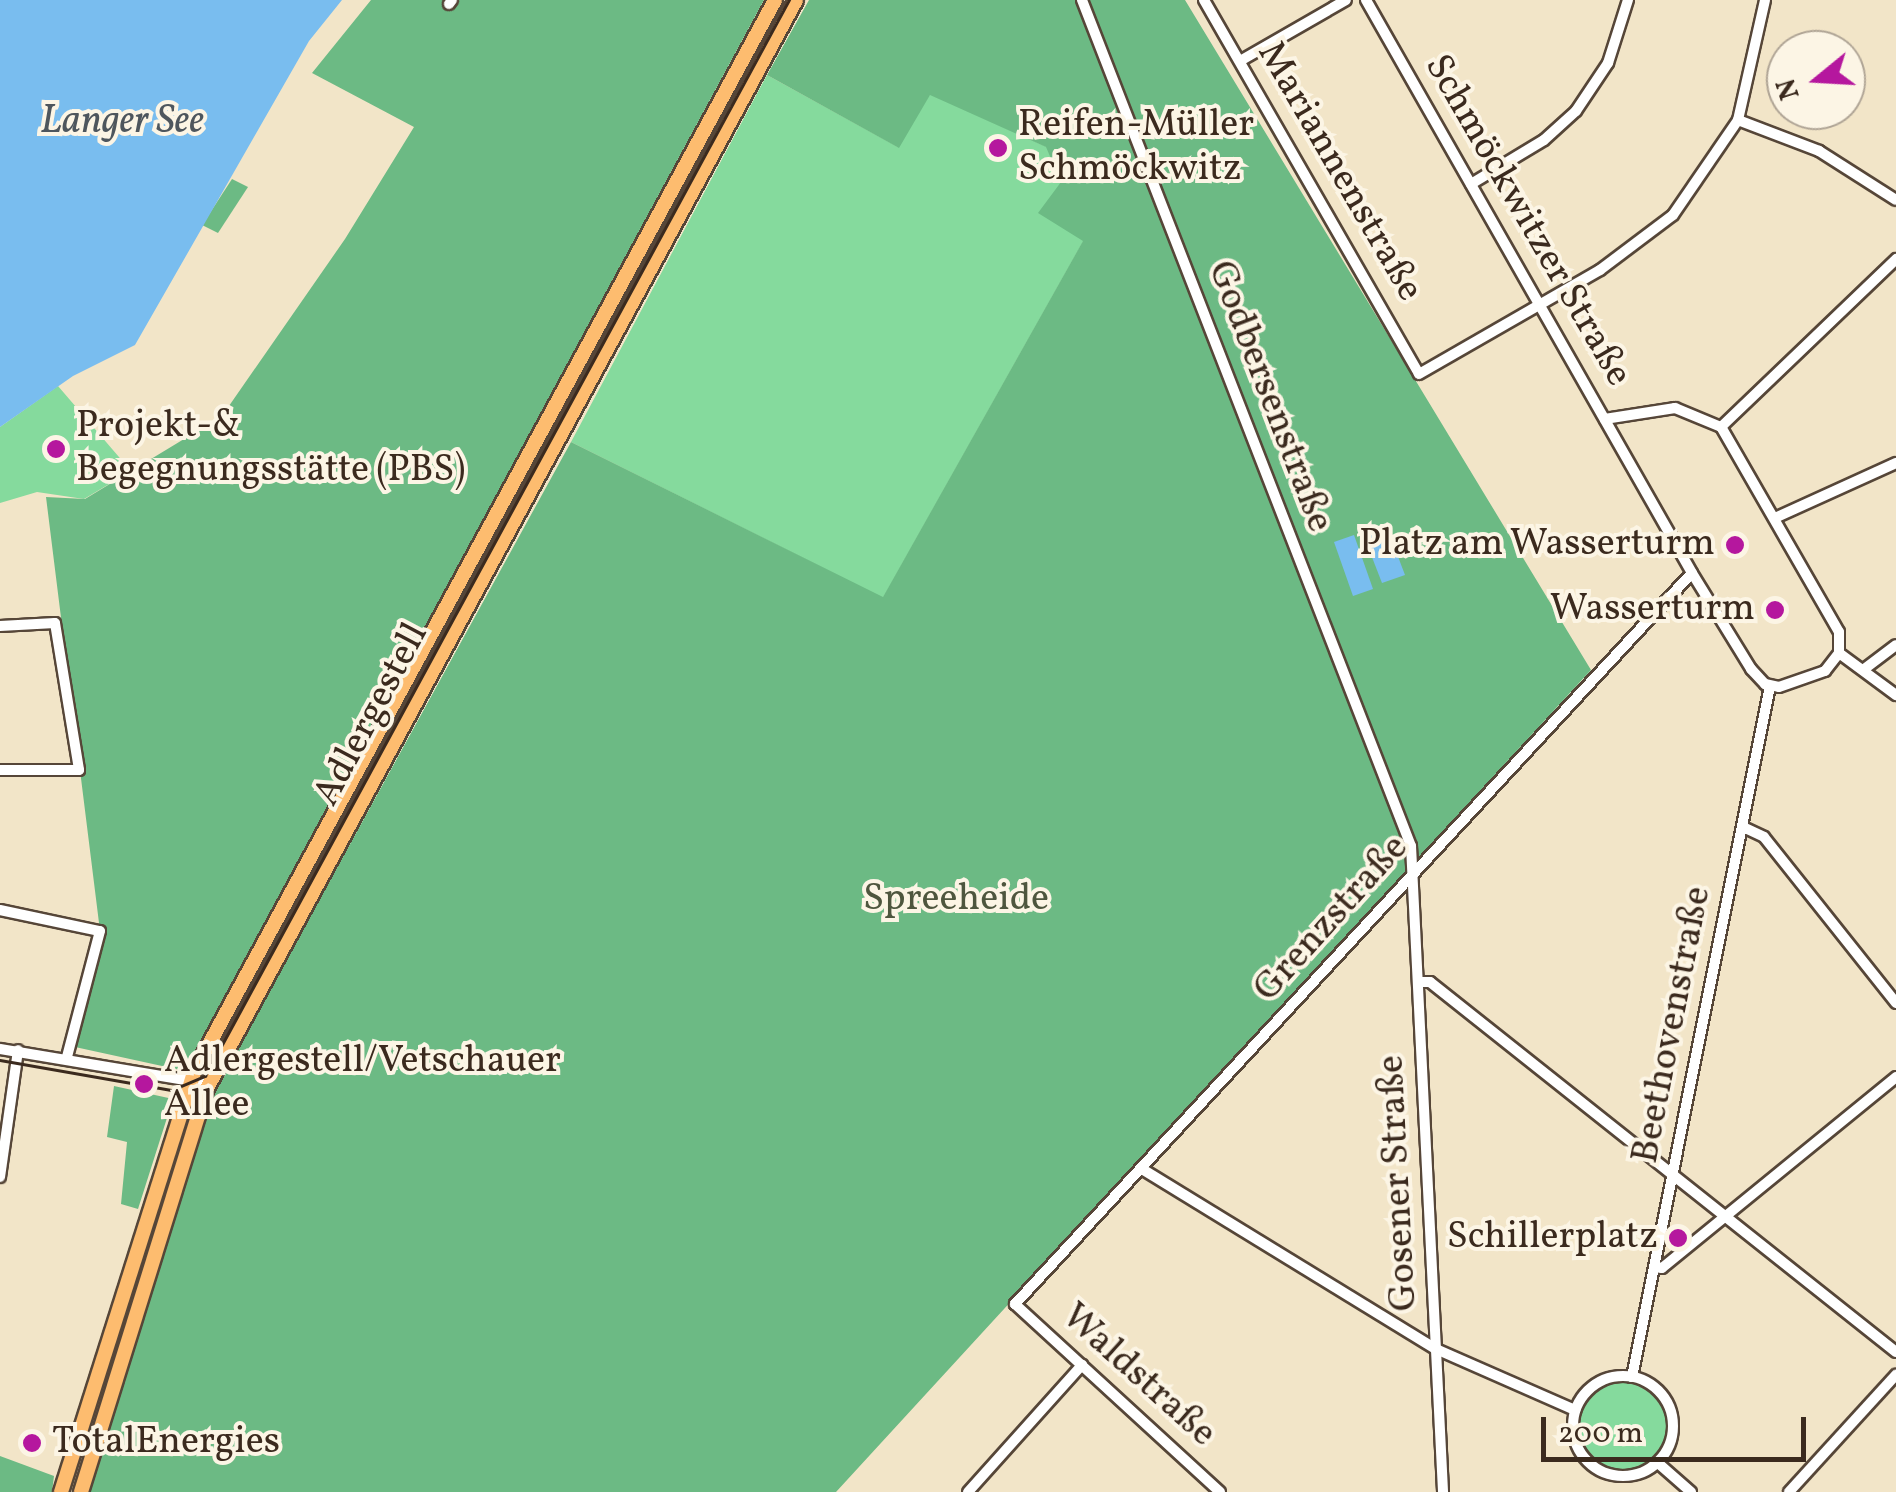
<!DOCTYPE html>
<html>
<head>
<meta charset="utf-8">
<style>
	body { margin:0 }
	#map { position:relative; width:1896px; height:1492px; overflow:hidden; background:#f2e5c8; font-family:Vollkorn,serif }
	div>[style] { position:absolute }
	.green>* { inset:0; background:#85da9d }
	.round { border-radius:50% }
	.forest>* { inset:0; background:#6cba84 }
	.water>* { inset:0; background:#79bdef }
	.roads { filter:drop-shadow(2px 0 #564638) drop-shadow(-2px 0 #564638) drop-shadow(0 2px #564638) drop-shadow(0 -2px #564638) }
	.minor>* { height:10px; margin:-5px; padding:0 5px; transform-origin:5px; border-radius:5px; background:#fff }
	.minor>.ring { margin:-5px; padding:0; box-sizing:content-box; background:none; border:10px solid #fff; border-radius:50% }
	.major>* { height:14px; margin:-7px; padding:0 7px; transform-origin:7px; border-radius:7px; background:#fdbc6f }
	.tram>* { height:2.5px; margin:-1.25px; padding:0 1.25px; transform-origin:1.25px; border-radius:1.25px; background:#3b2a1e }
	.dots>* { width:28px; height:28px; translate:-50% -50%; box-sizing:border-box; border:5px solid #fcf5e5; border-radius:50% }
	span { translate:-50% -50%; white-space:nowrap; text-align:center; line-height:1.15; -webkit-text-stroke:8px #fcf5e5; paint-order:stroke }
	.poi-label { font-size:38px; color:#3b2a1e }
	.left { translate:0 -50%; text-align:left }
	.right { translate:-100% -50%; text-align:right }
	.street-label { font-size:38px; color:#3b2a1e }
	.park-label { font-size:38px; color:#4e563e }
	.water-label { font-size:40px; color:#4e565d; font-style:italic }
	.north { position:absolute; left:1766px; top:30px; width:100px; height:100px; box-sizing:border-box; background:#fcf5e5; border:2px solid #afa495; border-radius:50%; rotate:252deg; font-size:28px; font-weight:700; line-height:40px; text-align:center; color:#3b2a1e }
	.north::after { content:''; display:block; margin:auto; width:35px; height:45px; background:#b5179e; clip-path:polygon(50% 0,100% 100%,50% 72%,0 100%) }
	.scale { position:absolute; left:1541px; top:1417px; width:265px; height:45px; box-sizing:border-box; border:5px solid #3b2a1e; border-top:0; padding-left:12px; font-size:30px; line-height:35px; white-space:nowrap; color:#3b2a1e; -webkit-text-stroke:8px #fcf5e5; paint-order:stroke }
</style>
</head>
<body>
<div id="map">
	<div class="green">
		<i style="clip-path:polygon(767px 75px,898px 147px,930px 94px,1047px 147px,1084px 240px,883px 598px,571px 442px)"></i>
		<i style="clip-path:polygon(58px 386px,131px 471px,84px 499px,37px 492px,0 503px,0 427px)"></i>
		<i class="round" style="left:1578px;top:1382px;width:90px;height:90px"></i>
	</div>
	<div class="forest">
		<i style="clip-path:polygon(371px 0,764px 0,185px 1071px,75px 1047px,100px 931px,46px 497px,85px 499px,222px 416px,345px 239px,414px 127px,312px 73px)"></i>
		<i style="clip-path:polygon(809px 0,1185px 0,1591px 670px,836px 1492px,89px 1492px,211px 1097px,571px 442px,883px 597px,1083px 241px,1038px 213px,1061px 182px,1046px 147px,930px 95px,899px 148px,767px 75px)"></i>
		<i style="clip-path:polygon(232px 179px,248px 187px,218px 233px,202px 225px)"></i>
		<i style="clip-path:polygon(114px 1086px,173px 1099px,138px 1209px,121px 1204px,127px 1142px,107px 1137px)"></i>
		<i style="clip-path:polygon(0 1456px,54px 1476px,52px 1492px,0 1492px)"></i>
	</div>
	<div class="water">
		<i style="clip-path:polygon(0 0,342px 0,309px 41px,135px 345px,73px 376px,0 427px)"></i>
		<i style="clip-path:polygon(1386px 525px,1405px 575px,1382px 583px,1363px 534px)"></i>
		<i style="clip-path:polygon(1354px 535px,1373px 589px,1353px 596px,1334px 542px)"></i>
	</div>
	<div class="roads">
		<div class="minor">
			<i style="left:1082px;top:0;width:908px;rotate:68.75deg"></i>
			<i style="left:1411px;top:846px;width:647px;rotate:87.16deg"></i>
			<i style="left:1204px;top:0;width:431px;rotate:60.1deg"></i>
			<i style="left:1419px;top:374px;width:209px;rotate:-29.9deg"></i>
			<i style="left:1600px;top:270px;width:91px;rotate:-37deg"></i>
			<i style="left:1673px;top:215px;width:115px;rotate:-55.6deg"></i>
			<i style="left:1738px;top:120px;width:123px;rotate:-77.3deg"></i>
			<i style="left:1366px;top:0;width:659px;rotate:60.36deg"></i>
			<i style="left:1692px;top:573px;width:113px;rotate:58.4deg"></i>
			<i style="left:1751px;top:669px;width:21px;rotate:47deg"></i>
			<i style="left:1765px;top:684px;width:14px;rotate:12deg"></i>
			<i style="left:1779px;top:687px;width:49px;rotate:-19.2deg"></i>
			<i style="left:1825px;top:671px;width:23px;rotate:-52deg"></i>
			<i style="left:1839px;top:653px;width:21px;rotate:-90deg"></i>
			<i style="left:1839px;top:632px;width:237px;rotate:-119.9deg"></i>
			<i style="left:1721px;top:427px;width:50px;rotate:-157.6deg"></i>
			<i style="left:1675px;top:408px;width:71px;rotate:171.1deg"></i>
			<i style="left:449px;top:4px;width:5px;rotate:-53deg"></i>
			<i style="left:1240px;top:61px;width:122px;rotate:-29.9deg"></i>
			<i style="left:1738px;top:120px;width:87px;rotate:20.9deg"></i>
			<i style="left:1819px;top:151px;width:91px;rotate:32.5deg"></i>
			<i style="left:1471px;top:184px;width:85px;rotate:-31.1deg"></i>
			<i style="left:1544px;top:140px;width:43px;rotate:-42.2deg"></i>
			<i style="left:1576px;top:111px;width:58px;rotate:-56.3deg"></i>
			<i style="left:1608px;top:63px;width:66px;rotate:-72.4deg"></i>
			<i style="left:1721px;top:427px;width:243px;rotate:-43.8deg"></i>
			<i style="left:1777px;top:517px;width:131px;rotate:-24.4deg"></i>
			<i style="left:0;top:626px;width:55px;rotate:-3.1deg"></i>
			<i style="left:55px;top:623px;width:149px;rotate:80.7deg"></i>
			<i style="left:79px;top:770px;width:79px;rotate:180deg"></i>
			<i style="left:1839px;top:653px;width:71px;rotate:36.4deg"></i>
			<i style="left:1863px;top:670px;width:41px;rotate:-37.1deg"></i>
			<i style="left:1743px;top:827px;width:23px;rotate:25deg"></i>
			<i style="left:1764px;top:837px;width:212px;rotate:51.5deg"></i>
			<i style="left:0;top:910px;width:102px;rotate:11.9deg"></i>
			<i style="left:100px;top:931px;width:130px;rotate:104.7deg"></i>
			<i style="left:1420px;top:982px;width:10px"></i>
			<i style="left:1430px;top:982px;width:595px;rotate:38.45deg"></i>
			<i style="left:0;top:1049px;width:213px;rotate:9.5deg"></i>
			<i style="left:1142px;top:1169px;width:345px;rotate:31.5deg"></i>
			<i style="left:1436px;top:1349px;width:152px;rotate:23.7deg"></i>
			<i style="left:0;top:1177px;width:128px;rotate:-81.9deg"></i>
			<i style="left:1655px;top:1267px;width:7px;rotate:8deg"></i>
			<i style="left:1662px;top:1268px;width:302px;rotate:-39.2deg"></i>
			<i class="ring" style="left:1573px;top:1376px;width:90px;height:90px"></i>
			<i style="left:1632px;top:1377px;width:705px;rotate:-78.71deg"></i>
			<i style="left:1658px;top:1463px;width:44px;rotate:41.3deg"></i>
			<i style="left:968px;top:1492px;width:171px;rotate:-48.1deg"></i>
			<i style="left:1220px;top:1492px;width:278px;rotate:-137.5deg"></i>
			<i style="left:1015px;top:1304px;width:996px;rotate:-47.2deg"></i>
			<i style="left:1789px;top:1492px;width:159px;rotate:-47.6deg"></i>
		</div>
		<div class="major">
			<i style="left:61px;top:1492px;width:441px;rotate:-72.4deg"></i>
			<i style="left:194px;top:1072px;width:1219px;rotate:-61.54deg"></i>
			<i style="left:81px;top:1492px;width:421px;rotate:-72.7deg"></i>
			<i style="left:206px;top:1090px;width:1239px;rotate:-61.57deg"></i>
		</div>
	</div>
	<div class="tram">
		<i style="left:0;top:1060px;width:175px;rotate:9.9deg"></i>
		<i style="left:172px;top:1090px;width:36px;rotate:-23deg"></i>
		<i style="left:205px;top:1076px;width:1224px;rotate:-61.51deg"></i>
	</div>
	<div class="dots">
		<i style="left:998px;top:148px;background:#b5179e"></i>
		<i style="left:56px;top:449px;background:#b5179e"></i>
		<i style="left:1735px;top:545px;background:#b5179e"></i>
		<i style="left:1775px;top:610px;background:#b5179e"></i>
		<i style="left:144px;top:1084px;background:#b5179e"></i>
		<i style="left:1678px;top:1238px;background:#b5179e"></i>
		<i style="left:32px;top:1443px;background:#b5179e"></i>
	</div>
	<div class="poi-label">
		<span class="left" style="left:1018px;top:148px">Reifen-Müller<br>Schmöckwitz</span>
		<span class="left" style="left:76px;top:449px">Projekt-&amp;<br>Begegnungsstätte (PBS)</span>
		<span class="right" style="left:1715px;top:545px">Platz am Wasserturm</span>
		<span class="right" style="left:1755px;top:610px">Wasserturm</span>
		<span class="left" style="left:164px;top:1084px">Adlergestell/Vetschauer<br>Allee</span>
		<span class="right" style="left:1658px;top:1238px">Schillerplatz</span>
		<span class="left" style="left:52px;top:1443px">TotalEnergies</span>
	</div>
	<div class="street-label">
		<span style="left:1339px;top:172px;rotate:60deg">Mariannenstraße</span>
		<span style="left:1527px;top:221px;rotate:60deg">Schmöckwitzer Straße</span>
		<span style="left:1269px;top:397px;rotate:69deg">Godbersenstraße</span>
		<span style="left:372px;top:715px;rotate:-62deg">Adlergestell</span>
		<span style="left:1332px;top:919px;rotate:-48deg">Grenzstraße</span>
		<span style="left:1673px;top:1025px;rotate:-79deg">Beethovenstraße</span>
		<span style="left:1399px;top:1183px;rotate:-93deg">Gosener Straße</span>
		<span style="left:1138px;top:1376px;rotate:42deg">Waldstraße</span>
	</div>
	<div class="park-label">
		<span style="left:956px;top:900px">Spreeheide</span>
	</div>
	<div class="water-label">
		<span style="left:122px;top:122px">Langer See</span>
	</div>
	<div class="north">N</div>
	<div class="scale">200 m</div>
</div>
</body>
</html>
